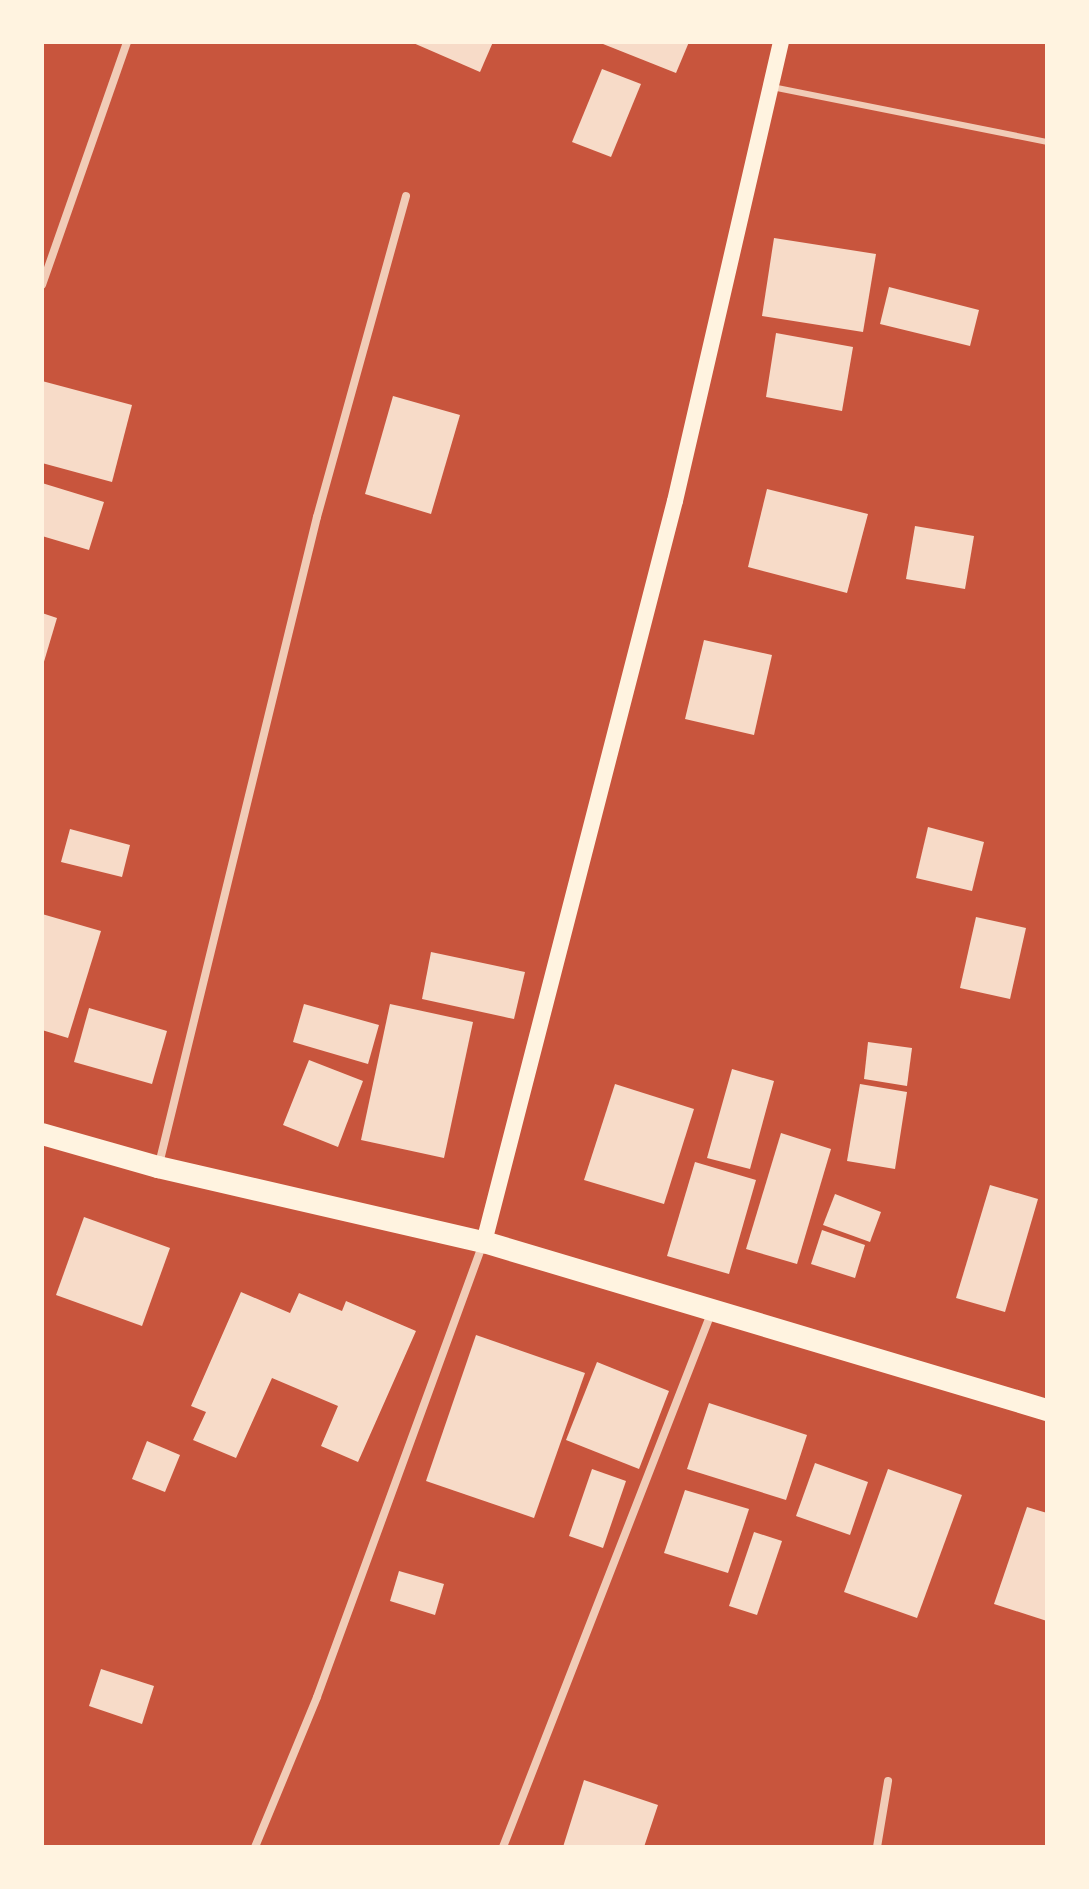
<!DOCTYPE html>
<html>
<head>
<meta charset="utf-8">
<style>
	body { margin:0 }
	#map { position:relative; width:1089px; height:1889px; overflow:hidden; background:#c8553d; font-family:Lato,sans-serif }
	div>[style] { position:absolute }
	.building>* { inset:0; background:#f7dbc8 }
	.service>* { height:6px; margin:-3px; padding:0 3px; transform-origin:3px; border-radius:3px; background:#f1ccb7 }
	.minor>* { height:8px; margin:-4px; padding:0 4px; transform-origin:4px; border-radius:4px; background:#f1ccb7 }
	.secondary>* { height:16px; margin:-8px; padding:0 8px; transform-origin:8px; border-radius:8px; background:#fff3e0 }
	.trunk>* { height:22px; margin:-11px; padding:0 11px; transform-origin:11px; border-radius:11px; background:#fff3e0 }
	span { translate:-50% -50%; white-space:nowrap; text-align:center; line-height:1.15; -webkit-text-stroke:6px #fff3e0; paint-order:stroke }
	.frame { position:absolute; inset:0; border:44px solid #fff3e0; pointer-events:none }
</style>
</head>
<body>
<div id="map">
	<div class="building">
		<i style="clip-path:polygon(411px 42px,493px 42px,480px 72px)"></i>
		<i style="clip-path:polygon(598px 42px,689px 42px,676px 73px)"></i>
		<i style="clip-path:polygon(602px 69px,641px 84px,611px 157px,572px 142px)"></i>
		<i style="clip-path:polygon(774px 238px,876px 254px,863px 332px,762px 316px)"></i>
		<i style="clip-path:polygon(889px 287px,979px 310px,970px 346px,880px 324px)"></i>
		<i style="clip-path:polygon(776px 333px,853px 347px,842px 411px,766px 397px)"></i>
		<i style="clip-path:polygon(42px 381px,132px 405px,112px 482px,42px 463px)"></i>
		<i style="clip-path:polygon(393px 396px,460px 415px,431px 514px,365px 494px)"></i>
		<i style="clip-path:polygon(42px 483px,104px 502px,89px 550px,42px 536px)"></i>
		<i style="clip-path:polygon(767px 489px,868px 514px,847px 593px,748px 567px)"></i>
		<i style="clip-path:polygon(915px 526px,974px 536px,965px 589px,906px 579px)"></i>
		<i style="clip-path:polygon(42px 613px,57px 618px,43px 665px,42px 665px)"></i>
		<i style="clip-path:polygon(704px 640px,772px 655px,754px 735px,685px 719px)"></i>
		<i style="clip-path:polygon(928px 827px,984px 842px,972px 891px,916px 878px)"></i>
		<i style="clip-path:polygon(70px 829px,130px 845px,122px 877px,61px 862px)"></i>
		<i style="clip-path:polygon(42px 914px,101px 931px,68px 1038px,42px 1030px)"></i>
		<i style="clip-path:polygon(976px 917px,1026px 928px,1010px 999px,960px 988px)"></i>
		<i style="clip-path:polygon(431px 952px,525px 972px,514px 1019px,422px 999px)"></i>
		<i style="clip-path:polygon(304px 1004px,379px 1025px,368px 1064px,293px 1042px)"></i>
		<i style="clip-path:polygon(390px 1004px,473px 1022px,444px 1158px,361px 1140px)"></i>
		<i style="clip-path:polygon(89px 1008px,167px 1031px,152px 1084px,74px 1062px)"></i>
		<i style="clip-path:polygon(868px 1042px,912px 1048px,907px 1086px,864px 1079px)"></i>
		<i style="clip-path:polygon(309px 1060px,363px 1081px,338px 1147px,283px 1125px)"></i>
		<i style="clip-path:polygon(732px 1069px,774px 1081px,750px 1169px,707px 1158px)"></i>
		<i style="clip-path:polygon(615px 1084px,694px 1109px,664px 1204px,584px 1180px)"></i>
		<i style="clip-path:polygon(860px 1084px,907px 1092px,895px 1169px,847px 1161px)"></i>
		<i style="clip-path:polygon(781px 1133px,831px 1149px,797px 1264px,746px 1249px)"></i>
		<i style="clip-path:polygon(695px 1162px,756px 1180px,729px 1274px,667px 1256px)"></i>
		<i style="clip-path:polygon(990px 1185px,1038px 1199px,1005px 1312px,956px 1298px)"></i>
		<i style="clip-path:polygon(835px 1194px,881px 1212px,870px 1242px,823px 1225px)"></i>
		<i style="clip-path:polygon(84px 1217px,170px 1248px,142px 1326px,56px 1295px)"></i>
		<i style="clip-path:polygon(822px 1230px,865px 1245px,855px 1278px,811px 1264px)"></i>
		<i style="clip-path:polygon(241px 1292px,290px 1313px,299px 1293px,342px 1311px,346px 1301px,416px 1331px,358px 1462px,321px 1446px,338px 1406px,272px 1378px,236px 1458px,193px 1440px,206px 1412px,191px 1406px)"></i>
		<i style="clip-path:polygon(476px 1335px,585px 1373px,534px 1518px,426px 1481px)"></i>
		<i style="clip-path:polygon(597px 1362px,669px 1391px,639px 1469px,566px 1440px)"></i>
		<i style="clip-path:polygon(709px 1403px,807px 1435px,786px 1500px,687px 1469px)"></i>
		<i style="clip-path:polygon(147px 1441px,180px 1455px,165px 1492px,132px 1479px)"></i>
		<i style="clip-path:polygon(815px 1463px,868px 1482px,850px 1535px,796px 1516px)"></i>
		<i style="clip-path:polygon(592px 1469px,626px 1481px,603px 1548px,569px 1536px)"></i>
		<i style="clip-path:polygon(888px 1469px,962px 1495px,917px 1618px,844px 1592px)"></i>
		<i style="clip-path:polygon(685px 1490px,749px 1509px,728px 1573px,664px 1553px)"></i>
		<i style="clip-path:polygon(1027px 1507px,1047px 1513px,1047px 1621px,994px 1604px)"></i>
		<i style="clip-path:polygon(754px 1532px,782px 1541px,757px 1615px,729px 1606px)"></i>
		<i style="clip-path:polygon(399px 1571px,444px 1584px,435px 1615px,390px 1601px)"></i>
		<i style="clip-path:polygon(101px 1669px,154px 1686px,142px 1724px,89px 1706px)"></i>
		<i style="clip-path:polygon(584px 1780px,658px 1805px,644px 1847px,563px 1847px)"></i>
	</div>
	<div class="service">
		<i style="left:772px;top:87px;width:280px;rotate:11.3deg"></i>
	</div>
	<div class="minor">
		<i style="left:42px;top:285px;width:257px;rotate:-70.7deg"></i>
		<i style="left:159px;top:1164px;width:666px;rotate:-76.28deg"></i>
		<i style="left:317px;top:517px;width:333px;rotate:-74.5deg"></i>
		<i style="left:255px;top:1847px;width:162px;rotate:-67.5deg"></i>
		<i style="left:317px;top:1697px;width:483px;rotate:-69.9deg"></i>
		<i style="left:503px;top:1847px;width:575px;rotate:-68.7deg"></i>
		<i style="left:877px;top:1847px;width:67px;rotate:-80.5deg"></i>
	</div>
	<div class="secondary">
		<i style="left:484px;top:1242px;width:765px;rotate:-75.55deg"></i>
		<i style="left:675px;top:501px;width:471px;rotate:-77deg"></i>
	</div>
	<div class="trunk">
		<i style="left:42px;top:1134px;width:121px;rotate:15.9deg"></i>
		<i style="left:158px;top:1167px;width:335px;rotate:13deg"></i>
		<i style="left:484px;top:1242px;width:588px;rotate:16.62deg"></i>
	</div>
	<div class="frame"></div>
</div>
</body>
</html>
